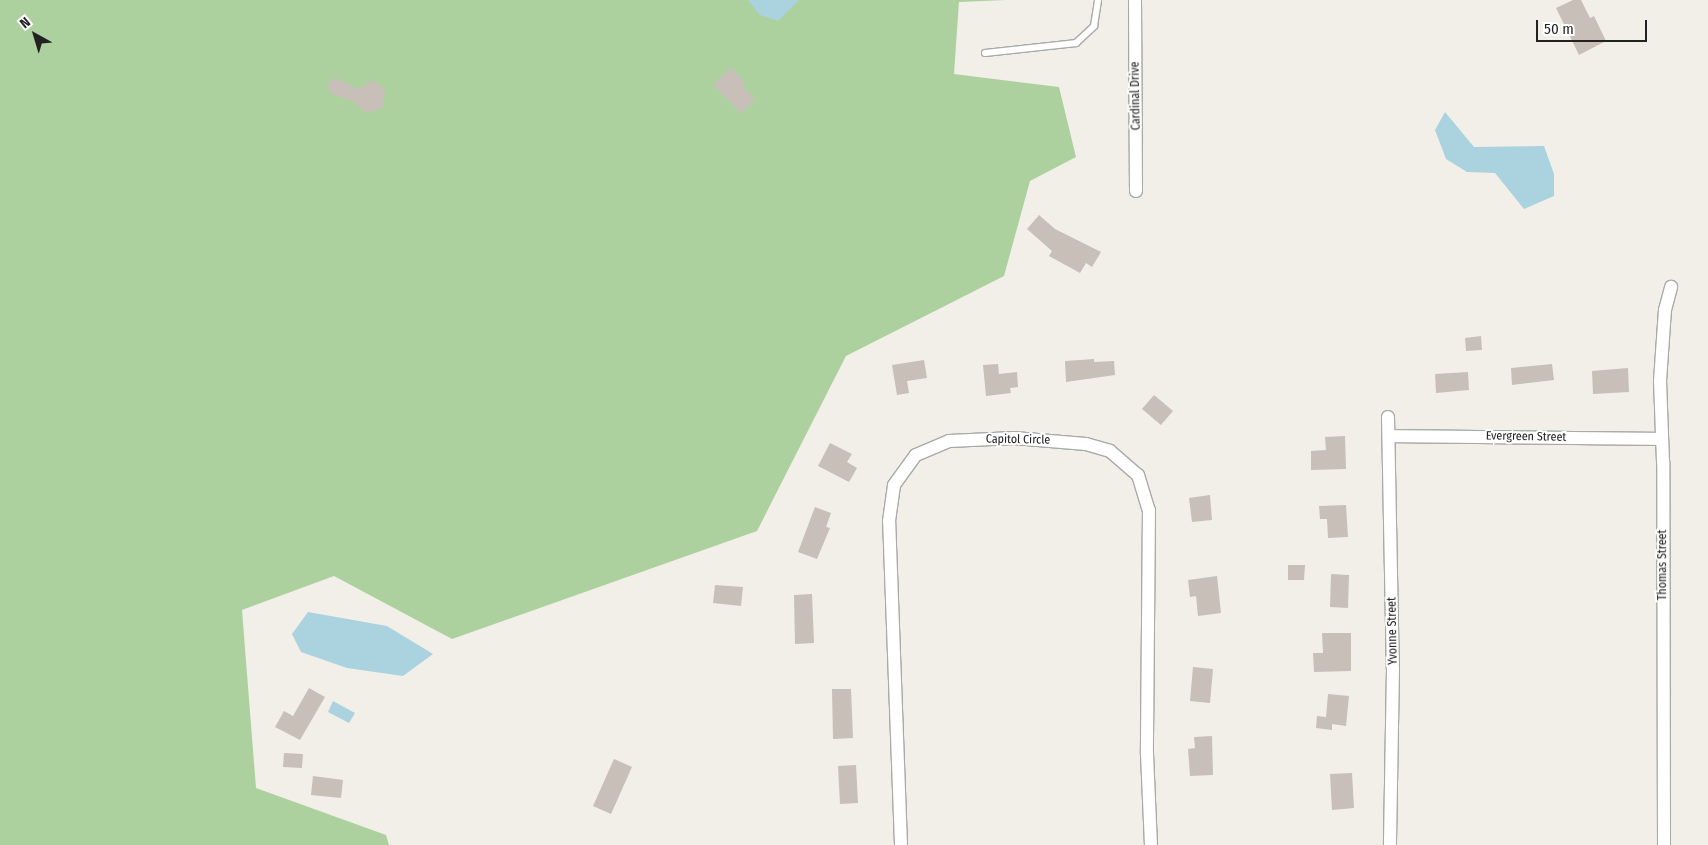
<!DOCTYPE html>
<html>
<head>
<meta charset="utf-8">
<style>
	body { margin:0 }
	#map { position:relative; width:1708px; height:845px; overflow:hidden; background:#f2efe9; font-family:"Fira Sans Condensed",sans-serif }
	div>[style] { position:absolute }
	.forest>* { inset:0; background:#add19e }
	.water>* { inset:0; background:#aad3df }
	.building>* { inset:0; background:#c7bfb8 }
	.roads { filter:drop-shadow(1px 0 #a9a9a9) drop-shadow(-1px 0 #a9a9a9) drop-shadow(0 1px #a9a9a9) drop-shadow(0 -1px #a9a9a9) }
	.service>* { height:6px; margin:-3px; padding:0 3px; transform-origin:3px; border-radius:3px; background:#fff }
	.minor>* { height:12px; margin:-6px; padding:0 6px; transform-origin:6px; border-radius:6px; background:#fff }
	span { translate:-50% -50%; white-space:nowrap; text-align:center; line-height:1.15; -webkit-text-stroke:4px #fff; paint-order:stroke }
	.street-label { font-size:12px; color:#222 }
	.north { position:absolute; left:10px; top:10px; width:50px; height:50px; -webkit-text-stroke:4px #fff; paint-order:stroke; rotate:321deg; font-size:14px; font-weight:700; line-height:20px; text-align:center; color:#222 }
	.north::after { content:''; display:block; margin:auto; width:18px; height:22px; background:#222; clip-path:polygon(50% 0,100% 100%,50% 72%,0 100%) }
	.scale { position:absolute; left:1536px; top:20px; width:111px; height:22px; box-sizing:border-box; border:2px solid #222; border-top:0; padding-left:6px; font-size:15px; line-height:18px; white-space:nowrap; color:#222; -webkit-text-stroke:4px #fff; paint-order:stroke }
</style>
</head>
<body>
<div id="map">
	<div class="forest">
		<i style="clip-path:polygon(0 0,1006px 0,959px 2px,954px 74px,1059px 87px,1076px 157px,1030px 181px,1004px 276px,846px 356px,757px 531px,452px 639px,334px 576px,242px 610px,256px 788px,386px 835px,389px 845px,0 845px)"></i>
	</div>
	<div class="water">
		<i style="clip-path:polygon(748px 0,799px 0,778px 21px,760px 15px)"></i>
		<i style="clip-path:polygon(1445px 112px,1474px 147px,1544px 146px,1554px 174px,1554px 196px,1524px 209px,1495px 173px,1467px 172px,1446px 159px,1435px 130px)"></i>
		<i style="clip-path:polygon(308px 612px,387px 626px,433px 654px,403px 676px,347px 668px,301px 652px,292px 634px)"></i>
		<i style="clip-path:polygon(333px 701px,355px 713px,349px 723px,328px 712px)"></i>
	</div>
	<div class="building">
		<i style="clip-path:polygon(1573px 0,1581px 0,1590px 18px,1594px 16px,1606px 41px,1579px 55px,1556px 8px)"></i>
		<i style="clip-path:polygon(731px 67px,745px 82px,742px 86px,755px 99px,741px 113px,713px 85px)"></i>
		<i style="clip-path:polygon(331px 79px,338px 79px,358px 89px,371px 81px,378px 83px,385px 91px,382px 108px,371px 112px,364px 111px,354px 102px,332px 94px,327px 87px)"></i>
		<i style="clip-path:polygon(1039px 215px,1055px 229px,1101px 252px,1092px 267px,1086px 263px,1080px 273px,1049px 256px,1052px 251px,1027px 229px)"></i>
		<i style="clip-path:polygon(1481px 336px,1482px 350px,1466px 351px,1465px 338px)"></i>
		<i style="clip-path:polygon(1094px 359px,1094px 362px,1114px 361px,1115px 375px,1066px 382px,1065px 361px)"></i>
		<i style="clip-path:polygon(924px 360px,927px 378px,907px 381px,909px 393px,897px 395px,892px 365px)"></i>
		<i style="clip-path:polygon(998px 364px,999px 374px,1017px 372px,1018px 387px,1010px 388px,1011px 393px,986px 396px,983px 365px)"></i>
		<i style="clip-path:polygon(1552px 364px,1554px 380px,1512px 385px,1511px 368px)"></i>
		<i style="clip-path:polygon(1628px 368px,1629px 392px,1593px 394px,1592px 371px)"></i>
		<i style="clip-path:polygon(1468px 372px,1469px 390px,1436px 393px,1435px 374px)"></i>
		<i style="clip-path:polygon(1154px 395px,1173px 411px,1161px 425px,1142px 409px)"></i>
		<i style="clip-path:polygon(1345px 436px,1346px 469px,1311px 470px,1311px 451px,1326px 450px,1325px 437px)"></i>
		<i style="clip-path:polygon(830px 443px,852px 454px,847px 462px,857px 468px,849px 482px,818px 466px)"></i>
		<i style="clip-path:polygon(1210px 495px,1212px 520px,1192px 522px,1189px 498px)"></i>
		<i style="clip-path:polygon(1346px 505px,1348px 537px,1328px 538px,1327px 519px,1320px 519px,1319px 506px)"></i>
		<i style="clip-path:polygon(815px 507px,831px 513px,826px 527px,830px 528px,817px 559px,798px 552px)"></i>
		<i style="clip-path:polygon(1288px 565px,1305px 565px,1304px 580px,1288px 580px)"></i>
		<i style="clip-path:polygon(1331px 574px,1349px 575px,1348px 608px,1330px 607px)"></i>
		<i style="clip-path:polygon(1217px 576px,1221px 613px,1198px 616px,1196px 596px,1190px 597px,1188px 580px)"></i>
		<i style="clip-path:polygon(715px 585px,743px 587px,741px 606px,713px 603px)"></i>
		<i style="clip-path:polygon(812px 594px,814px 643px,795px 644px,794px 595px)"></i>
		<i style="clip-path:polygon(1322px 633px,1351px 633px,1351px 671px,1314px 672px,1313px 653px,1323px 653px)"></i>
		<i style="clip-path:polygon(1193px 667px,1213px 669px,1210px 703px,1190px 701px)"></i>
		<i style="clip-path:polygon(309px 688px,325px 697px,300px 740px,275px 727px,284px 711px,293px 716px)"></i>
		<i style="clip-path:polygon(832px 689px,851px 689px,853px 738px,833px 739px)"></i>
		<i style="clip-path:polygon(1328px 694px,1349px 696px,1346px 726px,1332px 724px,1332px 730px,1316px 728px,1317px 716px,1326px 717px)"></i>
		<i style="clip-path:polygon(1212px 736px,1213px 775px,1190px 776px,1188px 749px,1195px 748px,1194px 737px)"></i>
		<i style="clip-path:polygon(284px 753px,303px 754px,302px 768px,283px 767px)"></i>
		<i style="clip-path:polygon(614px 759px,632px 767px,611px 814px,593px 806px)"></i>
		<i style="clip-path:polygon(856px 765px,858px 803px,840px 804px,838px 766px)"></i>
		<i style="clip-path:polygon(1352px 773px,1354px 808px,1332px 810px,1330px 774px)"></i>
		<i style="clip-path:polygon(313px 776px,343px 780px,341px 798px,311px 795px)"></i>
	</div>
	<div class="roads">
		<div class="service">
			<i style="left:985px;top:53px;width:92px;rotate:-6.3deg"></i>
			<i style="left:1076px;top:43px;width:25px;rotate:-43deg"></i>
			<i style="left:1094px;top:26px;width:26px;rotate:-81deg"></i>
		</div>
		<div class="minor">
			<i style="left:1135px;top:0;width:191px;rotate:89.7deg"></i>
			<i style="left:1388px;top:417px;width:252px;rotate:88.9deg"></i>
			<i style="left:1393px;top:669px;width:176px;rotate:91deg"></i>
			<i style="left:1389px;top:436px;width:273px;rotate:0.6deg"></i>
			<i style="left:901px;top:845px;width:324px;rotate:-92.1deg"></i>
			<i style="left:889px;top:521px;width:36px;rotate:-82deg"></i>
			<i style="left:894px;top:485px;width:37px;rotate:-54deg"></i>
			<i style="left:916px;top:455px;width:36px;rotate:-23deg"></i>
			<i style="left:949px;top:441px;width:65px;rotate:-2.6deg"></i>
			<i style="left:1014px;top:438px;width:72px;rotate:4.8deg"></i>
			<i style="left:1086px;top:444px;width:25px;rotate:16deg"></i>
			<i style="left:1110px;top:451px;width:37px;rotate:41deg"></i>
			<i style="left:1138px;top:475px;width:37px;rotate:73deg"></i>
			<i style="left:1149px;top:510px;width:244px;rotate:90.5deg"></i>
			<i style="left:1147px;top:754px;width:91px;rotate:87.5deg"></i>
			<i style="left:1664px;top:845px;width:383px;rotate:-90.1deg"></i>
			<i style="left:1663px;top:462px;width:81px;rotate:-92.1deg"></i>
			<i style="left:1660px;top:381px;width:71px;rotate:-86deg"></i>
			<i style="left:1665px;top:310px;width:24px;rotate:-75deg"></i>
		</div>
	</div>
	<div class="street-label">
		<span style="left:1136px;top:96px;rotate:-91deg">Cardinal Drive</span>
		<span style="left:1526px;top:437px;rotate:1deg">Evergreen Street</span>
		<span style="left:1018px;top:440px;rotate:1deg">Capitol Circle</span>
		<span style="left:1663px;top:565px;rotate:-90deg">Thomas Street</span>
		<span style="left:1393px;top:631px;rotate:-91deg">Yvonne Street</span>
	</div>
	<div class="north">N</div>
	<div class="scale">50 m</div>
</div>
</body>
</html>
